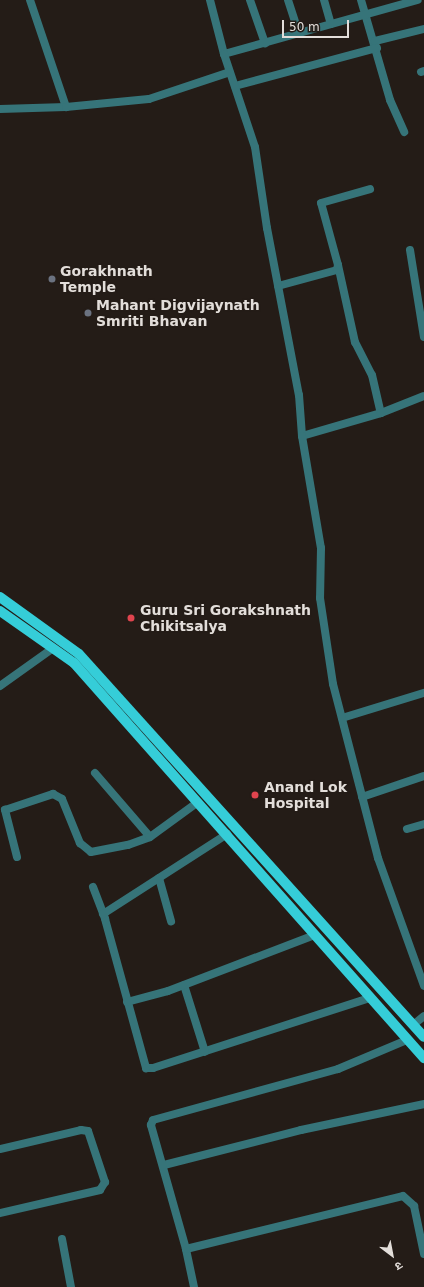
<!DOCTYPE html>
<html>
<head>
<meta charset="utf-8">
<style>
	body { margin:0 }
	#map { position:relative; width:424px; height:1287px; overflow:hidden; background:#241c17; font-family:"DejaVu Sans","Noto Sans Devanagari",sans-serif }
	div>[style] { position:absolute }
	.minor>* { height:8px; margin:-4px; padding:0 4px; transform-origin:4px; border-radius:4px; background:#367479 }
	.tertiary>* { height:8px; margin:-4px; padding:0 4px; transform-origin:4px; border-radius:4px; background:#367479 }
	.primary>* { height:10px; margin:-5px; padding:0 5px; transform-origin:5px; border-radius:5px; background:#35cdd8 }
	.dots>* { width:11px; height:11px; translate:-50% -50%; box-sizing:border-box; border:2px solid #241c17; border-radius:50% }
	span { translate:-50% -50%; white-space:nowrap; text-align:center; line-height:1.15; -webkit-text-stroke:3px #241c17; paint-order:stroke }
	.poi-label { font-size:14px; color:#e3deda; font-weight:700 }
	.left { translate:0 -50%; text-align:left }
	.north { position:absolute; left:372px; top:1235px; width:40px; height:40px; -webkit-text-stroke:3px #241c17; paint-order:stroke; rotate:148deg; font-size:11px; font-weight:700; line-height:16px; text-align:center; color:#e3deda }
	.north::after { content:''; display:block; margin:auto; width:14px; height:18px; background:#e3deda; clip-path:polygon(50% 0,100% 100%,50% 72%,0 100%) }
	.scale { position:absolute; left:282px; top:20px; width:67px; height:18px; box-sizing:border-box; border:2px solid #e3deda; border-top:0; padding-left:5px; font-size:12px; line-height:14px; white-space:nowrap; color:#e3deda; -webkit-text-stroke:3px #241c17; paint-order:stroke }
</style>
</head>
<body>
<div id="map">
	<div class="minor">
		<i style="left:30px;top:0;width:113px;rotate:71.4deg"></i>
		<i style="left:250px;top:0;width:46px;rotate:70.8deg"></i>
		<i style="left:288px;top:0;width:35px;rotate:72deg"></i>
		<i style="left:324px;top:0;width:25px;rotate:74deg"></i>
		<i style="left:361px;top:0;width:104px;rotate:73.8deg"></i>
		<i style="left:390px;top:100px;width:35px;rotate:66deg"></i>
		<i style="left:375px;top:41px;width:50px;rotate:-13.8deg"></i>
		<i style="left:224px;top:54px;width:201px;rotate:-15.6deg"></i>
		<i style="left:421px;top:72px;width:3px;rotate:-18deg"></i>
		<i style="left:235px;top:86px;width:147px;rotate:-15deg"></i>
		<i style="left:410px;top:250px;width:88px;rotate:80.9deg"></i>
		<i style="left:338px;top:265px;width:79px;rotate:77.6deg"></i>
		<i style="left:355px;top:342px;width:37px;rotate:63deg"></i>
		<i style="left:372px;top:375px;width:39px;rotate:77deg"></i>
		<i style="left:278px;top:286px;width:61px;rotate:-15.2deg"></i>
		<i style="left:337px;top:270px;width:5px;rotate:-79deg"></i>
		<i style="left:338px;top:265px;width:64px;rotate:-105.3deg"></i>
		<i style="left:321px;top:203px;width:51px;rotate:-15.9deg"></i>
		<i style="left:302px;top:436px;width:82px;rotate:-16.2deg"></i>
		<i style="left:381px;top:413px;width:46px;rotate:-21.6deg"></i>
		<i style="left:0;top:686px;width:65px;rotate:-35.6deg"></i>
		<i style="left:342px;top:718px;width:86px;rotate:-17deg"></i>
		<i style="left:95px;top:773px;width:84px;rotate:49.3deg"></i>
		<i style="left:362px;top:797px;width:65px;rotate:-18.7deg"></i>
		<i style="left:407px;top:829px;width:18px;rotate:-16deg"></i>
		<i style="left:17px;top:857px;width:49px;rotate:-104.3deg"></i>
		<i style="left:5px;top:810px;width:51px;rotate:-18.4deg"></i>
		<i style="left:53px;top:794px;width:10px;rotate:29deg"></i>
		<i style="left:62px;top:799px;width:48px;rotate:67.8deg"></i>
		<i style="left:80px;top:843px;width:14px;rotate:39deg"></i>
		<i style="left:91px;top:852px;width:38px;rotate:-11deg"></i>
		<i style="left:128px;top:845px;width:23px;rotate:-20deg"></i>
		<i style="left:150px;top:837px;width:59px;rotate:-36.1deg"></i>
		<i style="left:159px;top:878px;width:45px;rotate:74.4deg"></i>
		<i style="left:93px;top:887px;width:34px;rotate:69deg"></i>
		<i style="left:105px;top:919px;width:155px;rotate:74.6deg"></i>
		<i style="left:146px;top:1068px;width:7px"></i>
		<i style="left:153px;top:1068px;width:228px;rotate:-17.9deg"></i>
		<i style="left:103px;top:914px;width:148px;rotate:-32.8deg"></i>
		<i style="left:184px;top:985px;width:70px;rotate:72.6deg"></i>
		<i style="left:127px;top:1002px;width:42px;rotate:-15deg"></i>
		<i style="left:168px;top:991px;width:157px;rotate:-20.9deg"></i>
		<i style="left:0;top:1149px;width:83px;rotate:-13.2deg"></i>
		<i style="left:81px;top:1130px;width:7px;rotate:8deg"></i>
		<i style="left:88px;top:1131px;width:54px;rotate:71.6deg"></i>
		<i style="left:105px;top:1182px;width:9px;rotate:122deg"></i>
		<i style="left:100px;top:1190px;width:103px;rotate:167deg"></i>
		<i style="left:164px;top:1165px;width:141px;rotate:-14.3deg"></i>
		<i style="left:301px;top:1130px;width:126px;rotate:-11.9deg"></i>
		<i style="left:62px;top:1239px;width:49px;rotate:79.4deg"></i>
		<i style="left:186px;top:1249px;width:223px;rotate:-13.7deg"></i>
		<i style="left:403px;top:1196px;width:15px;rotate:42deg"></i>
		<i style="left:414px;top:1206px;width:49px;rotate:78.2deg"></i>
		<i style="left:194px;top:1287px;width:39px;rotate:-102deg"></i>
		<i style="left:186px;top:1249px;width:129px;rotate:-105.8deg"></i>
		<i style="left:151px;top:1125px;width:5px;rotate:-68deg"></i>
		<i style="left:153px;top:1120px;width:192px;rotate:-15.4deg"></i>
		<i style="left:338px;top:1069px;width:75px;rotate:-22.8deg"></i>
	</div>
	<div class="tertiary">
		<i style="left:210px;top:0;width:56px;rotate:75.5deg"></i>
		<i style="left:224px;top:54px;width:98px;rotate:71.6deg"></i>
		<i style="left:255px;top:147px;width:82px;rotate:81.6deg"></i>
		<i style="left:267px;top:228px;width:170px;rotate:79.2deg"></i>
		<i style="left:299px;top:395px;width:41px;rotate:85.8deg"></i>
		<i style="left:302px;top:436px;width:114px;rotate:80.4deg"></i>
		<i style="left:321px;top:548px;width:50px;rotate:91.1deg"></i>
		<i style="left:320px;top:598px;width:87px;rotate:81.4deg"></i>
		<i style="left:333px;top:684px;width:180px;rotate:75.5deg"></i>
		<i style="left:378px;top:858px;width:136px;rotate:70.2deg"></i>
		<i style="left:0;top:109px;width:66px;rotate:-1.7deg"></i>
		<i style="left:66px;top:107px;width:83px;rotate:-5.5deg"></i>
		<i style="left:149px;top:99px;width:85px;rotate:-18.4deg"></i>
		<i style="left:413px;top:1025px;width:14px;rotate:-39deg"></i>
	</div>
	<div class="primary">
		<i style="left:0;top:597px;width:97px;rotate:35.8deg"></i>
		<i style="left:79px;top:654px;width:515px;rotate:47.99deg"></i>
		<i style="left:0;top:611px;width:90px;rotate:35.1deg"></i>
		<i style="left:74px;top:663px;width:528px;rotate:48.46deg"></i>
	</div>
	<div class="dots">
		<i style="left:52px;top:279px;background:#6b7280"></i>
		<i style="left:88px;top:313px;background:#6b7280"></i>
		<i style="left:131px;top:618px;background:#e0444e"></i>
		<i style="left:255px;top:795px;background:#e0444e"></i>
	</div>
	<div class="poi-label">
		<span class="left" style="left:60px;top:279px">Gorakhnath<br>Temple</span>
		<span class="left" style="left:96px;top:313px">Mahant Digvijaynath<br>Smriti Bhavan</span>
		<span class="left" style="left:140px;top:618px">Guru Sri Gorakshnath<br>Chikitsalya</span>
		<span class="left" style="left:264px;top:795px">Anand Lok<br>Hospital</span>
	</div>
	<div class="north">उ</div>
	<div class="scale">50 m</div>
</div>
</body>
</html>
